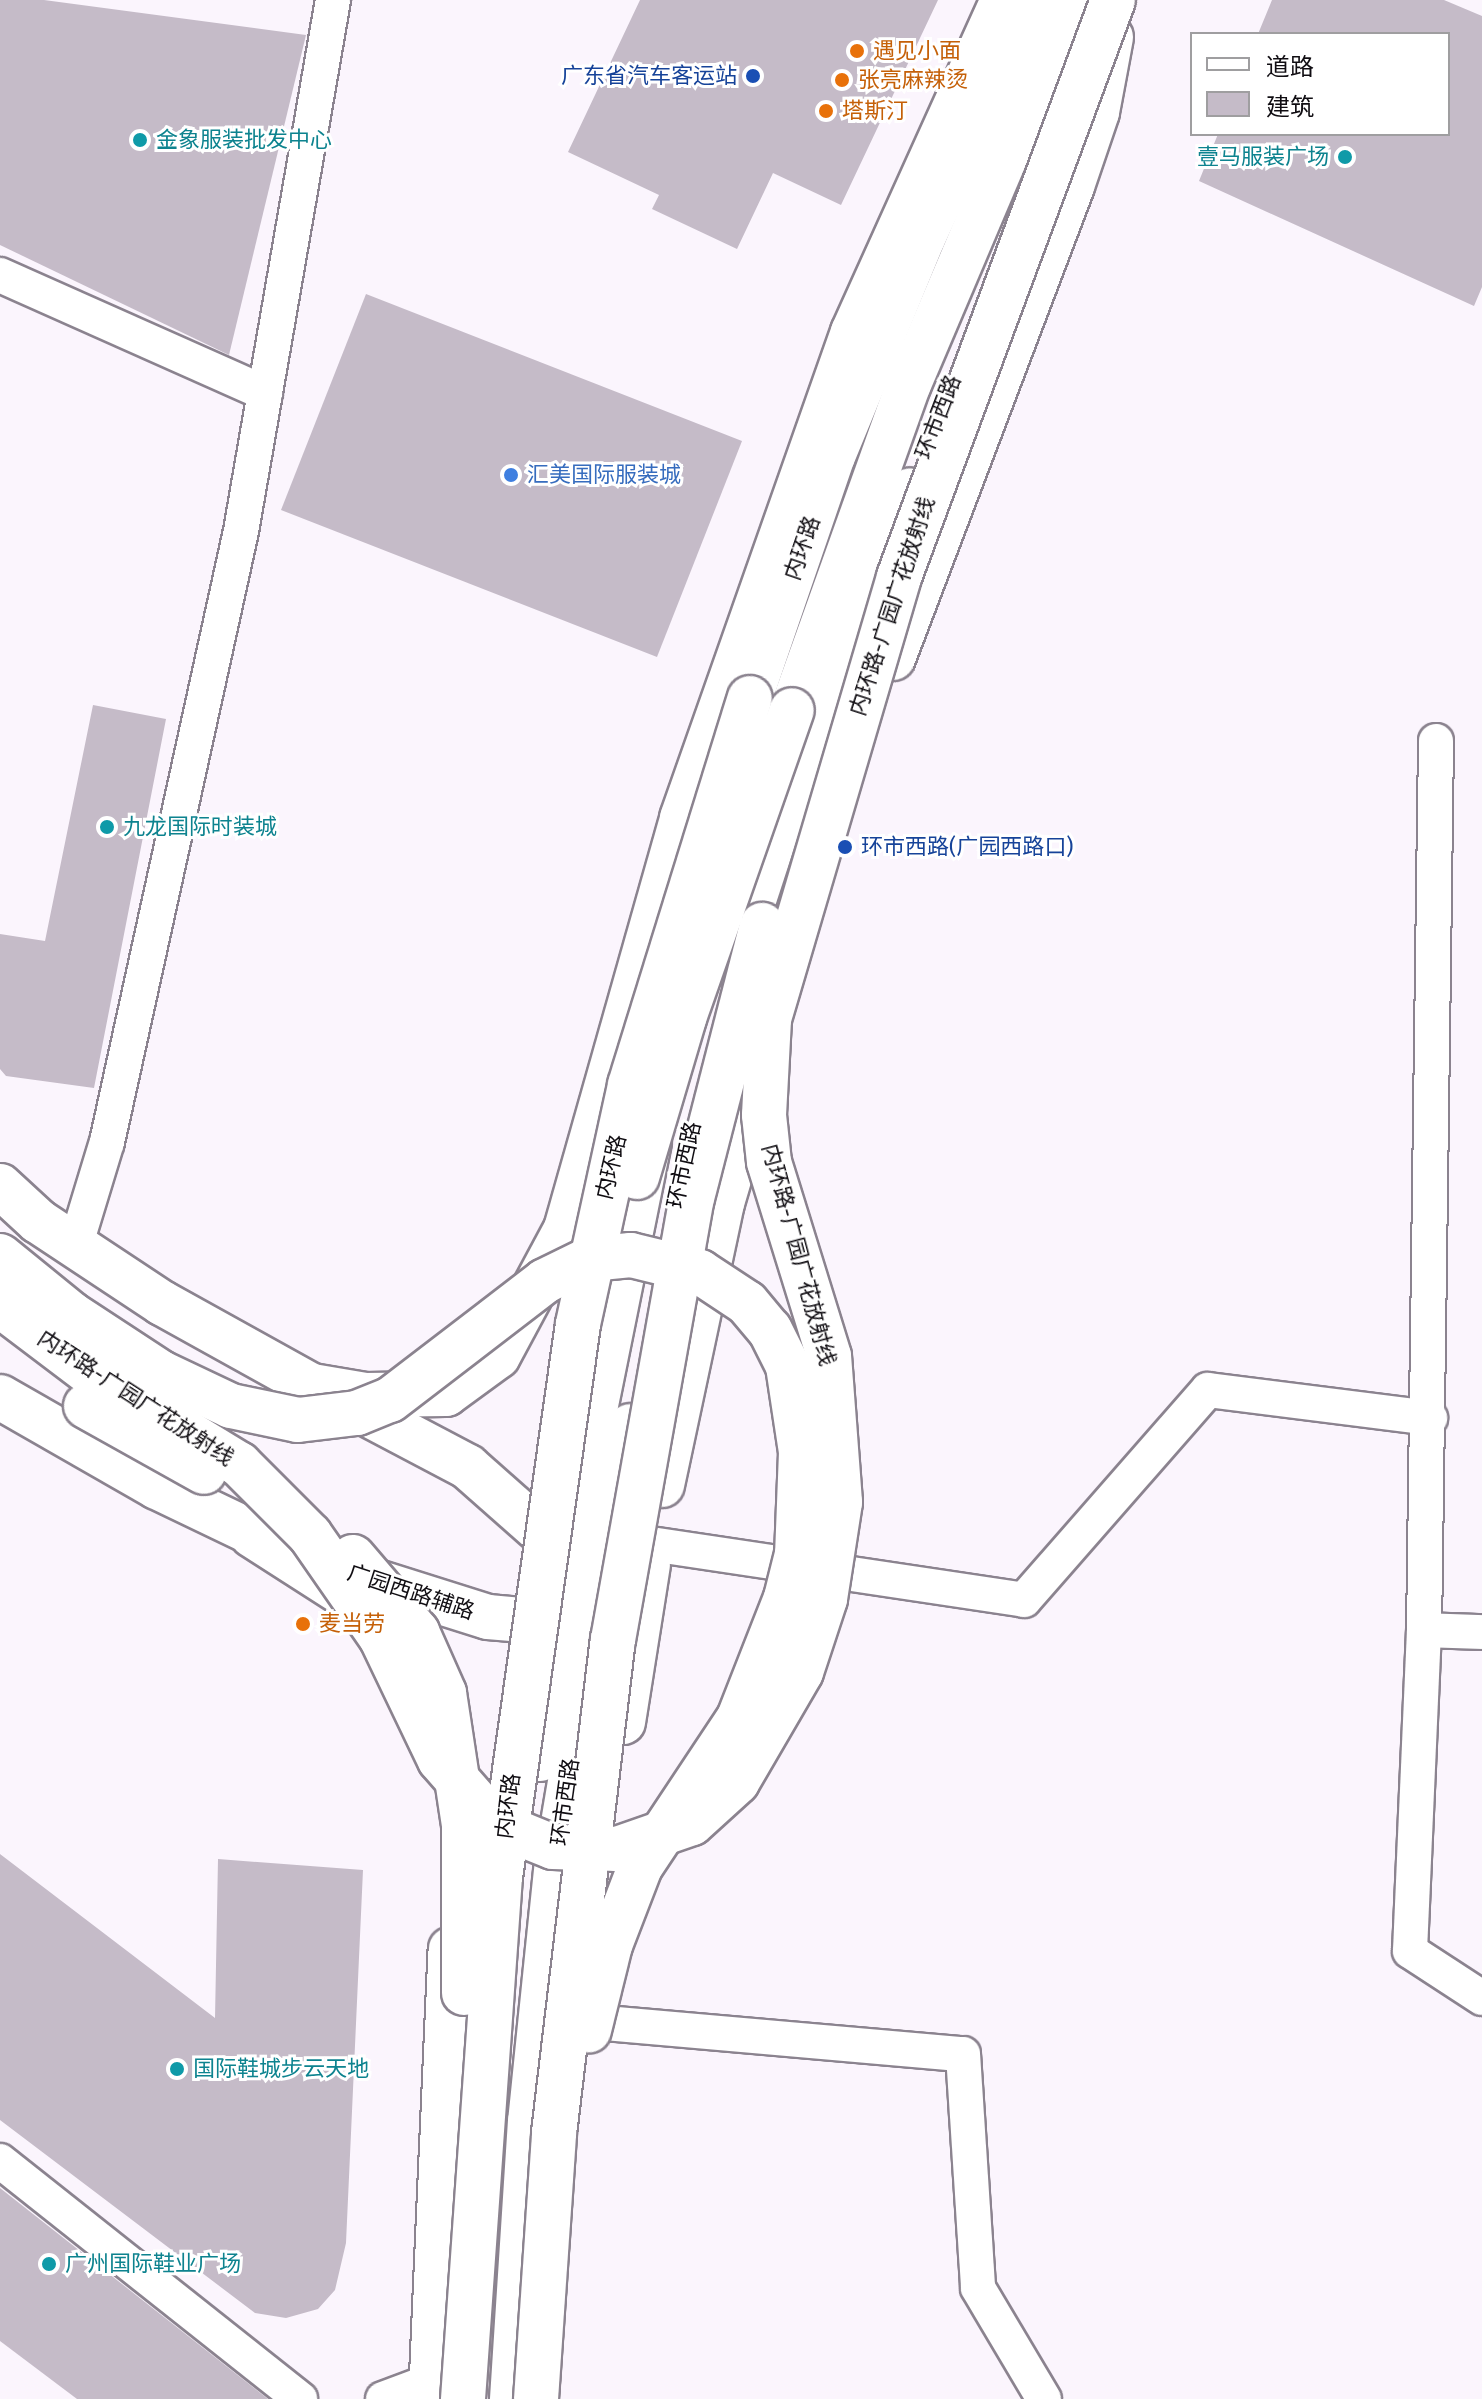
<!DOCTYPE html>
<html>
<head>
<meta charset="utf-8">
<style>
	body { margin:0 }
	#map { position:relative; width:1482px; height:2399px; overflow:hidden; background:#fbf5fd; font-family:"Fira Sans","Noto Sans SC",sans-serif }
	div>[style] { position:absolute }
	.building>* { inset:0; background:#c5bbc8 }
	.roads { filter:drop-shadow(2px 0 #8b838f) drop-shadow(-2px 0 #8b838f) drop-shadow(0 2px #8b838f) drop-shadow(0 -2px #8b838f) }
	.minor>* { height:34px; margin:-17px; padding:0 17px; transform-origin:17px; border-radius:17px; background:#fff }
	.primary>* { height:44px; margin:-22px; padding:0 22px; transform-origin:22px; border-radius:22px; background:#fff }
	.trunk>* { height:44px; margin:-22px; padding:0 22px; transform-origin:22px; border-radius:22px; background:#fff }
	.bridges { filter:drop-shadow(2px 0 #8b838f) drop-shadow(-2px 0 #8b838f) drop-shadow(0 2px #8b838f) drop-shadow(0 -2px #8b838f) }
	.trunk-bridge>* { height:44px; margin:-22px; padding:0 22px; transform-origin:22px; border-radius:22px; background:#fff }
	.dots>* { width:22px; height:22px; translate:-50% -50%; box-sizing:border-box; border:4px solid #fff; border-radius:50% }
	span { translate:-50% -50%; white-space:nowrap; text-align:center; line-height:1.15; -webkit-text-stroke:6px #fff; paint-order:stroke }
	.food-label { font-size:22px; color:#c56008 }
	.left { translate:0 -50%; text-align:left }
	.transit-label { font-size:22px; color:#164399 }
	.right { translate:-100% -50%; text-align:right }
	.culture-label { font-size:22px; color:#0d838f }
	.street-label { font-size:22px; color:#100d12 }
	.shop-label { font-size:22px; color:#366cbe }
	.legend { position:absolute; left:1190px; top:32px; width:260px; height:104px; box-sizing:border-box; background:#fff; border:2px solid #9f9ea0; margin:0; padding:10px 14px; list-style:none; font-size:24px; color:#100d12 }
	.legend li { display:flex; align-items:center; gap:16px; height:40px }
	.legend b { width:40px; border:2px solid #9f9ea0 }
</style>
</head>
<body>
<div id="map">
	<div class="building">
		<i style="clip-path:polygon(0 0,44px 0,306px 35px,229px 355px,0 245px)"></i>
		<i style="clip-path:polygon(640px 0,938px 0,841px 205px,773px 173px,737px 249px,652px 209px,659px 195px,568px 152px)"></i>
		<i style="clip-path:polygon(1272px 0,1444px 0,1482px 16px,1482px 287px,1474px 306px,1199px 181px,1218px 134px,1448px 134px,1448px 34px,1258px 34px)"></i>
		<i style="clip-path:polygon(366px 294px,742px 441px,657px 657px,281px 510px)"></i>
		<i style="clip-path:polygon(93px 705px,166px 719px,94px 1088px,6px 1076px,0 1069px,0 934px,45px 941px)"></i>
		<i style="clip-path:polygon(0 1854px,215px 2018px,218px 1859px,363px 1870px,346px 2243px,335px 2290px,318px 2309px,286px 2318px,255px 2313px,0 2120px)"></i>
		<i style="clip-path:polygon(0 2188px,169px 2321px,268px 2399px,77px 2399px,0 2341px)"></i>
	</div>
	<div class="roads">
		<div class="minor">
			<i style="left:0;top:275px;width:290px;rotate:24deg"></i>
			<i style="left:1436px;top:741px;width:889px;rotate:90.77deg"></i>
			<i style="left:1424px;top:1630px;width:58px;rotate:2deg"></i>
			<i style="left:75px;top:1247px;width:110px;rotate:-73.1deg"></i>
			<i style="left:107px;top:1142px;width:626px;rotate:-77.63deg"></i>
			<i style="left:241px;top:531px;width:539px;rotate:-80.17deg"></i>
			<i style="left:651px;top:1544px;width:377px;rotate:8.5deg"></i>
			<i style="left:1024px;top:1600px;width:279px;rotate:-48.8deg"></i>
			<i style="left:1208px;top:1390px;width:224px;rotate:7.2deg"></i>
			<i style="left:1424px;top:1630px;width:321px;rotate:92.5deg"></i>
			<i style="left:1410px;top:1951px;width:86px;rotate:33.1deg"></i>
			<i style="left:582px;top:2021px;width:382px;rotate:5deg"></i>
			<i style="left:963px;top:2054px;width:234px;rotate:86.3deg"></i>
			<i style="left:978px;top:2288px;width:129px;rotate:59.3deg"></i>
			<i style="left:0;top:2161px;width:383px;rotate:38.4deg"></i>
			<i style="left:383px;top:2399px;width:51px;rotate:-20.6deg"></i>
		</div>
		<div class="primary">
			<i style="left:893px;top:658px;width:505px;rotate:-69.23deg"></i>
			<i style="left:1072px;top:186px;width:78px;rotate:-71.3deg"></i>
			<i style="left:1097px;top:112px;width:76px;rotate:-79.4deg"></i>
			<i style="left:733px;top:964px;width:242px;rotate:-71.9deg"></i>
			<i style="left:808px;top:734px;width:264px;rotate:-67.3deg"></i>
			<i style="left:0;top:1186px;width:52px;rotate:42.6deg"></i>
			<i style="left:38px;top:1221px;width:149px;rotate:33.5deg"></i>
			<i style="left:162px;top:1303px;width:171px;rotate:29deg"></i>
			<i style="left:312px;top:1386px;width:54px;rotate:9.6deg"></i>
			<i style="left:365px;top:1395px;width:81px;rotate:-0.7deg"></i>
			<i style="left:446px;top:1394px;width:64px;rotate:-36.2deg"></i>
			<i style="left:498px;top:1356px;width:144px;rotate:-61.8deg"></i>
			<i style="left:566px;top:1229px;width:427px;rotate:-74.2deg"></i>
			<i style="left:682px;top:818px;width:515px;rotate:-70.62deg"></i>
			<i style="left:853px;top:332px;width:364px;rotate:-65.7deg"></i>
			<i style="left:0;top:1397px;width:181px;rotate:29.8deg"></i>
			<i style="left:157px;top:1487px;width:134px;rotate:25.6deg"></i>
			<i style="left:343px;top:1401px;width:141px;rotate:27.8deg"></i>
			<i style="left:468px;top:1467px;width:137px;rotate:41.5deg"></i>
			<i style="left:662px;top:1485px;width:288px;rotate:-78deg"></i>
			<i style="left:722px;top:1203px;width:134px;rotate:-73.6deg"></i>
			<i style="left:252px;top:1535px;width:126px;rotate:32.7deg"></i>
			<i style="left:361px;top:1577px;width:133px;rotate:17.5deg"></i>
			<i style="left:488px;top:1617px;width:36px;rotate:5deg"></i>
			<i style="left:524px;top:1620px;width:49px;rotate:-19.2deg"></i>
			<i style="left:623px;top:1722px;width:159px;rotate:-81deg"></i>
			<i style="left:540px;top:1759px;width:242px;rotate:-82.2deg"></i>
			<i style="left:573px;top:1519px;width:385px;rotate:-78.6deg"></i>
			<i style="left:431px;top:2399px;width:450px;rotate:-87.5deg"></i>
			<i style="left:512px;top:2399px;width:278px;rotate:-86.3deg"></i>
			<i style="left:530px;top:2122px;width:264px;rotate:-84.1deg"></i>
			<i style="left:557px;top:1859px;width:439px;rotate:-80.4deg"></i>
		</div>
		<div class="trunk">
			<i style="left:750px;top:698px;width:256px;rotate:-71.1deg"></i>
			<i style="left:833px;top:456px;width:236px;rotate:-67.6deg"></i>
			<i style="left:923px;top:238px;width:262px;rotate:-65.4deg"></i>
			<i style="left:792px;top:710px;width:346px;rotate:-70.3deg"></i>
			<i style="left:909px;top:384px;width:417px;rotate:-67deg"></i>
		</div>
	</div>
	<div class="bridges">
		<div class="trunk-bridge">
			<i style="left:637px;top:1177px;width:166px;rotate:-73.5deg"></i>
			<i style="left:684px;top:1018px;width:326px;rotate:-70.7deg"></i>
			<i style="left:0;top:1256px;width:92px;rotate:39.2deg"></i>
			<i style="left:71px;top:1314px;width:108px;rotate:33.2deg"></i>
			<i style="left:161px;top:1373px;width:77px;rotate:25.2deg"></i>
			<i style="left:231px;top:1406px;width:68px;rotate:11.8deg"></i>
			<i style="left:298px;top:1420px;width:59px;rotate:-6.8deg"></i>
			<i style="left:357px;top:1413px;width:35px;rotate:-22deg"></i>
			<i style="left:390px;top:1400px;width:195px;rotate:-37.5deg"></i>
			<i style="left:545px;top:1281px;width:50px;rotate:-26.1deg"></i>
			<i style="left:590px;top:1259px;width:41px;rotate:-5.6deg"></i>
			<i style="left:631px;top:1255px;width:71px;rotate:13.8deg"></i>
			<i style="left:700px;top:1272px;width:56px;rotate:33.4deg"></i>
			<i style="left:747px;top:1303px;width:35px;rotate:50deg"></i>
			<i style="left:770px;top:1330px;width:40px;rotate:63.4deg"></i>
			<i style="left:788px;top:1366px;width:87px;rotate:81.4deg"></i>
			<i style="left:801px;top:1452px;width:102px;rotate:92.2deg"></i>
			<i style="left:797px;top:1554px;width:45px;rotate:104deg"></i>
			<i style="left:786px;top:1598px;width:129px;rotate:111.4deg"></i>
			<i style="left:739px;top:1718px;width:179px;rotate:123.6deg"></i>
			<i style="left:640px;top:1867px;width:84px;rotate:111deg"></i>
			<i style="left:610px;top:1945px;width:88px;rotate:103.9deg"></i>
			<i style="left:0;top:1305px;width:118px;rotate:37.1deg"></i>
			<i style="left:94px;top:1376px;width:170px;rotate:31.3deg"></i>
			<i style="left:239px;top:1464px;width:100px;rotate:45deg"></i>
			<i style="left:310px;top:1535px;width:124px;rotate:55.2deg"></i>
			<i style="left:381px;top:1637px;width:136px;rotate:64.4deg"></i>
			<i style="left:440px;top:1760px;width:85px;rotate:48.8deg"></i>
			<i style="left:496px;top:1824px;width:61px;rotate:22deg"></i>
			<i style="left:553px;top:1847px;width:64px;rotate:1.8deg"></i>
			<i style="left:617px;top:1849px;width:79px;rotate:-19.1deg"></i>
			<i style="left:692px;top:1823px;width:61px;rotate:-42.3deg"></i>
			<i style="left:737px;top:1782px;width:127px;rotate:-59.8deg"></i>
			<i style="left:801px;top:1672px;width:77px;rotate:-71.8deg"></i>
			<i style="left:825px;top:1599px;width:98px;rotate:-81.2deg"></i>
			<i style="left:840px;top:1502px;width:146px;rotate:-94.3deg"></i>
			<i style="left:829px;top:1356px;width:203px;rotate:-107.2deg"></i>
			<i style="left:769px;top:1162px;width:47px;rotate:-96.1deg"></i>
			<i style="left:764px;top:1115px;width:96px;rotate:-87deg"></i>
			<i style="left:769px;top:1019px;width:461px;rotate:-73.6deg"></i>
			<i style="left:899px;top:577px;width:615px;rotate:-69.65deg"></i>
			<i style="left:86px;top:1406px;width:135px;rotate:29.2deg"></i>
			<i style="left:353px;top:1557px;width:99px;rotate:49.5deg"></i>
			<i style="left:417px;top:1632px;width:67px;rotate:66.1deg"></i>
			<i style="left:444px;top:1693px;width:134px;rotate:81.4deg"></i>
			<i style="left:464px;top:1825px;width:168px;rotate:90deg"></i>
			<i style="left:463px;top:2399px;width:523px;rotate:-85.95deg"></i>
			<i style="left:500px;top:1877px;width:558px;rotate:-81.97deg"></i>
			<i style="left:578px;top:1324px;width:245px;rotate:-77.7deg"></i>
			<i style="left:630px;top:1085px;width:405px;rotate:-72.8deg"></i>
			<i style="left:536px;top:2399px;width:267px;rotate:-86.1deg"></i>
			<i style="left:554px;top:2133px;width:497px;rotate:-83.2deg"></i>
			<i style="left:613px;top:1640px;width:449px;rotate:-79.9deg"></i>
			<i style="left:692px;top:1198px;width:282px;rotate:-75.6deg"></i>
		</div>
	</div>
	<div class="dots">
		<i style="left:857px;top:51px;background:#e8710a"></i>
		<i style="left:753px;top:76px;background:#1a4fb4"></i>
		<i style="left:842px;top:80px;background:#e8710a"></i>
		<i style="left:826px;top:111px;background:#e8710a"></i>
		<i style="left:140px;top:140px;background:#0f9aa8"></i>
		<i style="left:1345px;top:157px;background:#0f9aa8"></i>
		<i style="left:511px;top:475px;background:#3f7fe0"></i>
		<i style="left:107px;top:827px;background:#0f9aa8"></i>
		<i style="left:845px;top:847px;background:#1a4fb4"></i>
		<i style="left:303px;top:1624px;background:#e8710a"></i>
		<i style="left:177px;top:2069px;background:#0f9aa8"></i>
		<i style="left:49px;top:2264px;background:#0f9aa8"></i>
	</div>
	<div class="food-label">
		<span class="left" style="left:873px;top:51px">遇见小面</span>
		<span class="left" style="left:858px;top:80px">张亮麻辣烫</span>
		<span class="left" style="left:842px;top:111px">塔斯汀</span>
		<span class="left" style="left:319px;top:1624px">麦当劳</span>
	</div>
	<div class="transit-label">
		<span class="right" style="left:737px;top:76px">广东省汽车客运站</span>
		<span class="left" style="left:861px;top:847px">环市西路(广园西路口)</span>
	</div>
	<div class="culture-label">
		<span class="left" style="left:156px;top:140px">金象服装批发中心</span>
		<span class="right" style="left:1329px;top:157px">壹马服装广场</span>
		<span class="left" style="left:123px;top:827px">九龙国际时装城</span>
		<span class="left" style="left:193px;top:2069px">国际鞋城步云天地</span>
		<span class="left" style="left:65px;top:2264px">广州国际鞋业广场</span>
	</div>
	<div class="street-label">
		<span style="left:938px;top:417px;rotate:-69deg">环市西路</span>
		<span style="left:802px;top:548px;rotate:-71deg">内环路</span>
		<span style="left:892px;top:606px;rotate:-72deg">内环路-广园广花放射线</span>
		<span style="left:684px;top:1165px;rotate:-78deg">环市西路</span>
		<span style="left:611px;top:1167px;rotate:-77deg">内环路</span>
		<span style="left:799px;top:1255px;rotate:75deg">内环路-广园广花放射线</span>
		<span style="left:136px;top:1398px;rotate:33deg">内环路-广园广花放射线</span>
		<span style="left:411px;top:1592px;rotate:18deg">广园西路辅路</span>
		<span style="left:565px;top:1802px;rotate:-82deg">环市西路</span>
		<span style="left:508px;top:1806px;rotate:-83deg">内环路</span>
	</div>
	<div class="shop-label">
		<span class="left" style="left:527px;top:475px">汇美国际服装城</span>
	</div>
	<ul class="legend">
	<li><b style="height:10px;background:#fff"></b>道路</li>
	<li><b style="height:22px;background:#c5bbc8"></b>建筑</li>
	</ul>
</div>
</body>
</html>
